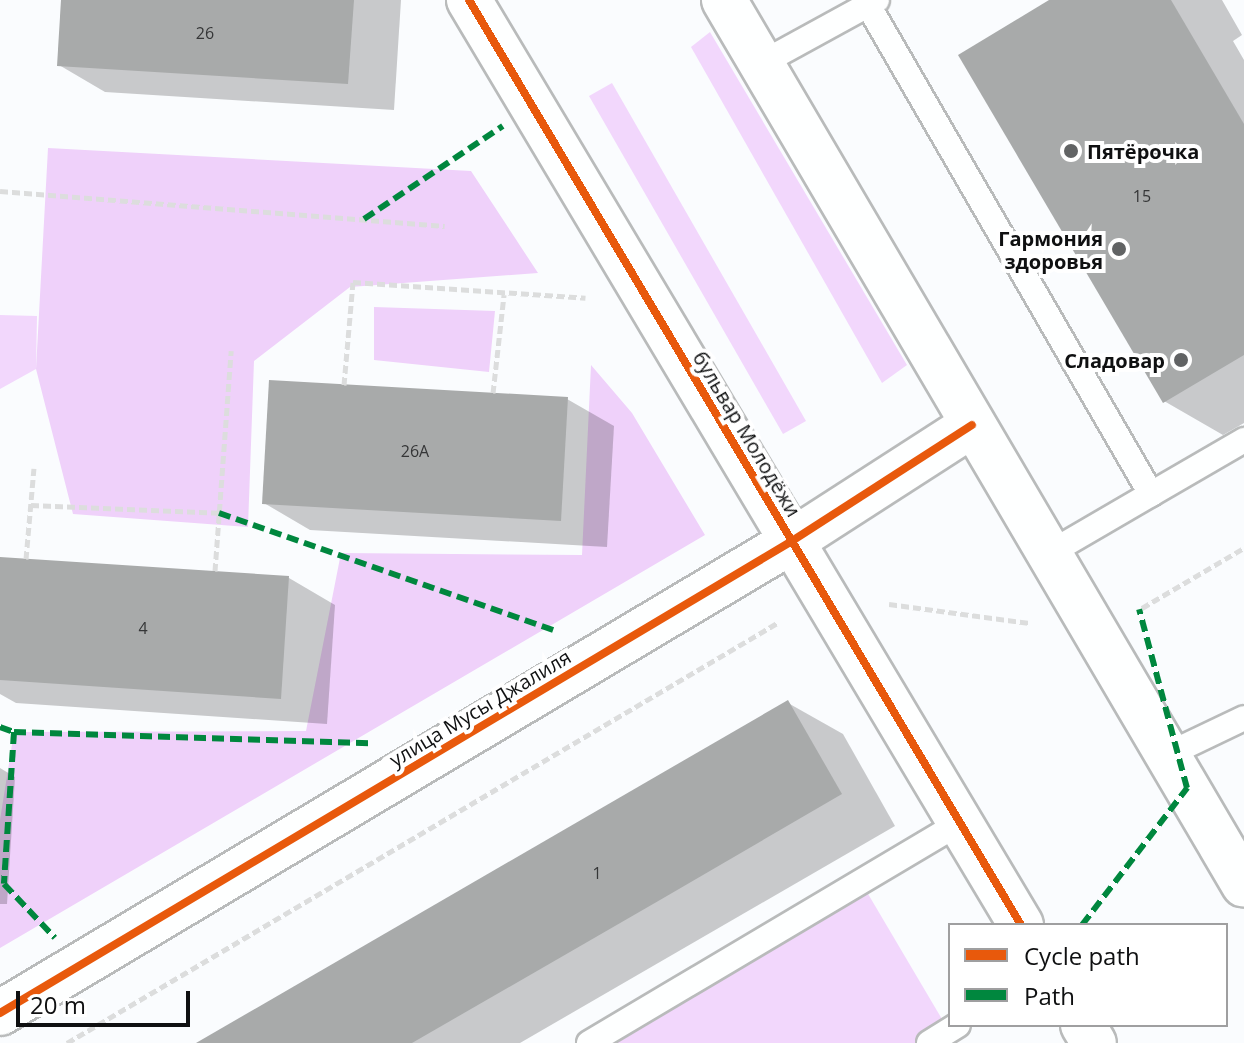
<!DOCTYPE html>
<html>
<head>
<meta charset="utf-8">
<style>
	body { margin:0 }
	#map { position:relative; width:1244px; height:1043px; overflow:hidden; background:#fafcfe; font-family:"Open Sans",sans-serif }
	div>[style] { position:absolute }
	.green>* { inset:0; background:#f2d7fc }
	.forest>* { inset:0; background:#efd1fa }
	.shadow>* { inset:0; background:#0003 }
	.building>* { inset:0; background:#a8aaaa }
	.path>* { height:5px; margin-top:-2.5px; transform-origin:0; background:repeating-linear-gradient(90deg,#dcdddd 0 8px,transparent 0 12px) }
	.roads { filter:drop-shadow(2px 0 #b9bbbb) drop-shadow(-2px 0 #b9bbbb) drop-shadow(0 2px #b9bbbb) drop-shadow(0 -2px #b9bbbb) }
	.lane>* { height:24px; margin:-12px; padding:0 12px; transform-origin:12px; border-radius:12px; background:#feffff }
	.street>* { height:44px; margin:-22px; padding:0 22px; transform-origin:22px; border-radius:22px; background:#feffff }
	.quiet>* { height:6px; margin-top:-3px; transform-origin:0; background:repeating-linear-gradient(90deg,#00873e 0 12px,transparent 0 18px) }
	.cycleway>* { height:8px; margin:-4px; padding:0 4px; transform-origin:4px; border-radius:4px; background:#e8590c }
	.dots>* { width:22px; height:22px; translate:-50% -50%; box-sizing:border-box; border:4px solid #fff; border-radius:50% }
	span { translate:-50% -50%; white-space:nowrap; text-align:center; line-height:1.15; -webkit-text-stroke:8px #fff; paint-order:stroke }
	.number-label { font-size:16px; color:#353637 }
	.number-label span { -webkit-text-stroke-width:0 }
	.poi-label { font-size:20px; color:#0f1011; font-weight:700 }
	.left { translate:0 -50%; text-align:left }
	.right { translate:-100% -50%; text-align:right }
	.street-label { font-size:20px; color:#0f1011 }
	.legend { position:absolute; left:948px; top:923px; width:280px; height:104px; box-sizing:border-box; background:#fff; border:2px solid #9f9fa0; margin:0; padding:10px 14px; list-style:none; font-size:24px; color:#0f1011 }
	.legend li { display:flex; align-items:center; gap:16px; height:40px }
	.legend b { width:40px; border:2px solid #9f9fa0 }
	.scale { position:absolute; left:16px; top:991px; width:174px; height:36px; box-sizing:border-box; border:4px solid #0f1011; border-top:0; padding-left:10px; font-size:24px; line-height:28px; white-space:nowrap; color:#0f1011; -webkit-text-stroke:6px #fff; paint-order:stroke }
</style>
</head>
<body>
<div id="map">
	<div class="green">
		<i style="clip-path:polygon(710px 32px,907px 365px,882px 383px,691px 47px)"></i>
		<i style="clip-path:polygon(612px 83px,806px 421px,783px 434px,589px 96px)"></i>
		<i style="clip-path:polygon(0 315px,37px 316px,36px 369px,0 389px)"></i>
		<i style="clip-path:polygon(861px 882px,949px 1031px,929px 1043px,589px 1043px)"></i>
	</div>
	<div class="forest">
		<i style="clip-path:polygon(48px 148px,471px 171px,538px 273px,350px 287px,254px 361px,248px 527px,73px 514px,36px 369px)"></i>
		<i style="clip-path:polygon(374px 307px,495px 311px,489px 372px,374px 360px)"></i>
		<i style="clip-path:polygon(591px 365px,632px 413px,705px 535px,0 948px,0 820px,14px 732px,306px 731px,341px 553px,582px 555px)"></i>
	</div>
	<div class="shadow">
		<i style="clip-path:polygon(63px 0,401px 0,394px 110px,105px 92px,59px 65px)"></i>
		<i style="clip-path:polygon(1053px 0,1222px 0,1242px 35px,1233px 41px,1244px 60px,1244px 423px,1223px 435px,1164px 401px)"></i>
		<i style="clip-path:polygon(567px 399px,614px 426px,607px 547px,310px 530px,264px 503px)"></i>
		<i style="clip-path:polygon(0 559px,289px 578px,335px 605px,327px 724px,16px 703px,0 694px)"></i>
		<i style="clip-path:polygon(788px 703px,843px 734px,895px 826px,520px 1043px,200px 1043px)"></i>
		<i style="clip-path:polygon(0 768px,15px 777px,7px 904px,0 904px)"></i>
	</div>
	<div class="building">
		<i style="clip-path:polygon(61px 0,354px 0,348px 84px,57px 66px)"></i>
		<i style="clip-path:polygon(1049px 0,1171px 0,1244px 124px,1244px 355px,1163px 403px,958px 55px)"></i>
		<i style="clip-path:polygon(269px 380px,568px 397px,561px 521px,262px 504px)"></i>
		<i style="clip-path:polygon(0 557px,289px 576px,281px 699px,0 680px)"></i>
		<i style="clip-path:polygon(788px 700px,842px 794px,660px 900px,412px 1043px,196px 1043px)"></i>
	</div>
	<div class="path">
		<i style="left:0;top:191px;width:446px;rotate:4.5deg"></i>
		<i style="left:344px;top:385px;width:103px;rotate:-85deg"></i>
		<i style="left:353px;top:282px;width:233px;rotate:3.9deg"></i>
		<i style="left:493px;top:393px;width:99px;rotate:-83.6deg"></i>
		<i style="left:31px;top:505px;width:188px;rotate:2.4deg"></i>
		<i style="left:26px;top:559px;width:91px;rotate:-85deg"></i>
		<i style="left:215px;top:571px;width:221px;rotate:-85.8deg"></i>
		<i style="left:889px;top:604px;width:142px;rotate:7.7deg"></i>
		<i style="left:1142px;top:608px;width:118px;rotate:-30.5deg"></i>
		<i style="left:67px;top:1043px;width:827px;rotate:-30.6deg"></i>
	</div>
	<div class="roads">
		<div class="lane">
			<i style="left:868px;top:5px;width:565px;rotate:59.94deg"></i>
			<i style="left:1151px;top:494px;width:108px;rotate:-30.1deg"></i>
			<i style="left:762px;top:63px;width:131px;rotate:-28.7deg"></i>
			<i style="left:1048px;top:554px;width:119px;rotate:-30.2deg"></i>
			<i style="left:1169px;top:754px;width:83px;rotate:-25.6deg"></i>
			<i style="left:589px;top:1043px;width:431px;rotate:-30.7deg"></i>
			<i style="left:929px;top:1043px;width:34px;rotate:-32deg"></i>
		</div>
		<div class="street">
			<i style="left:469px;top:0;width:1077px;rotate:59.17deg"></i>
			<i style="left:724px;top:0;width:1026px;rotate:59.56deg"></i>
			<i style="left:0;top:1013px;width:922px;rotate:-30.79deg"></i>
			<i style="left:792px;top:541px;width:214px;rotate:-32.8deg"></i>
			<i style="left:1083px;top:1025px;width:21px;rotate:59deg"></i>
		</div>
	</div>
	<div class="quiet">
		<i style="left:364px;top:219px;width:167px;rotate:-33.8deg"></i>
		<i style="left:219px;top:513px;width:354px;rotate:19.3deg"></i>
		<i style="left:0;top:727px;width:15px;rotate:20deg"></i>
		<i style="left:14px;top:732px;width:356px;rotate:1.8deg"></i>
		<i style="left:14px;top:732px;width:152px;rotate:93.8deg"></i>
		<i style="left:4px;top:884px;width:74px;rotate:46.6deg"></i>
		<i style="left:1082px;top:925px;width:173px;rotate:-52.5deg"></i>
		<i style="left:1187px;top:788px;width:185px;rotate:-105deg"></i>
	</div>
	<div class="cycleway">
		<i style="left:469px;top:0;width:1077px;rotate:59.17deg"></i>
		<i style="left:0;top:1013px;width:922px;rotate:-30.79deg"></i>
		<i style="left:792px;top:541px;width:214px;rotate:-32.8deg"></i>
	</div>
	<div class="dots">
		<i style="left:1071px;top:151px;background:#616364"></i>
		<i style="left:1119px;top:249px;background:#616364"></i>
		<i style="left:1181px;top:360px;background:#616364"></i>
	</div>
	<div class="number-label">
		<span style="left:205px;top:33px">26</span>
		<span style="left:1142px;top:196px">15</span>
		<span style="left:415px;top:451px">26А</span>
		<span style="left:143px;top:628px">4</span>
		<span style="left:597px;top:873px">1</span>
	</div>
	<div class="poi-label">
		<span class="left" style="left:1087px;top:151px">Пятёрочка</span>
		<span class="right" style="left:1103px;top:250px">Гармония<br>здоровья</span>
		<span class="right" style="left:1165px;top:360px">Сладовар</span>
	</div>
	<div class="street-label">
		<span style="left:747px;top:434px;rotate:59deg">бульвар Молодёжи</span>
		<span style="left:480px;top:708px;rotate:-31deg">улица Мусы Джалиля</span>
	</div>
	<ul class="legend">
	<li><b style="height:10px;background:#e8590c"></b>Cycle path</li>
	<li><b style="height:10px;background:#00873e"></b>Path</li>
	</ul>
	<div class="scale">20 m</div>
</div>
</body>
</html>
